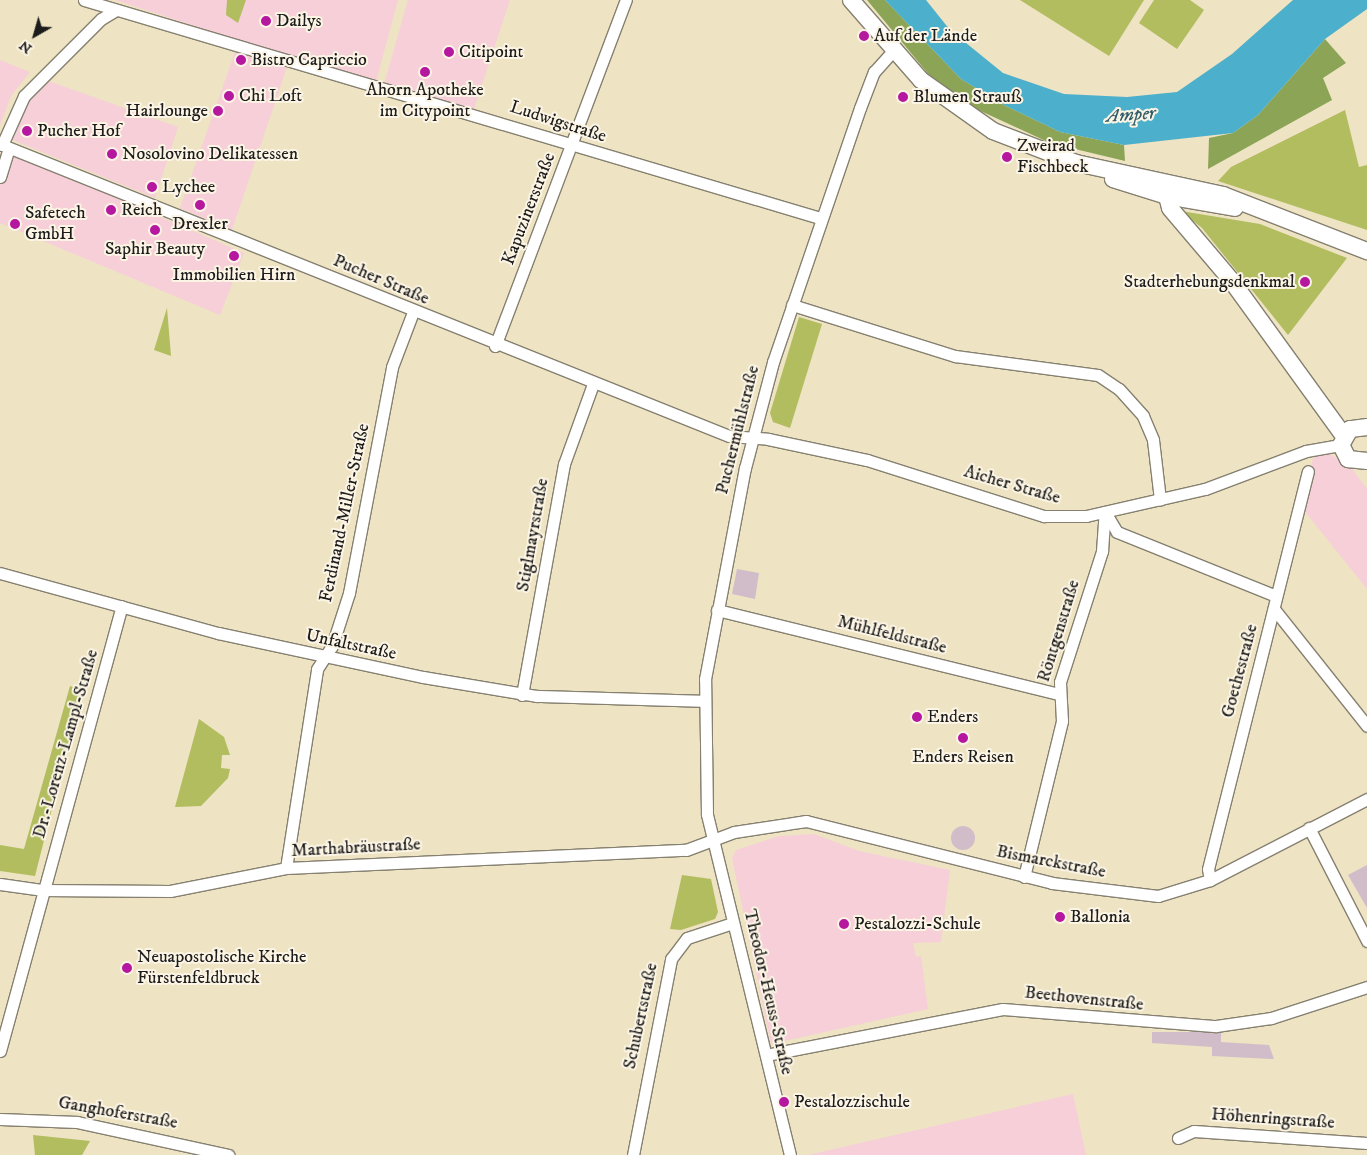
<!DOCTYPE html>
<html>
<head>
<meta charset="utf-8">
<style>
	body { margin:0 }
	#map { position:relative; width:1367px; height:1155px; overflow:hidden; background:#eee3c3; font-family:"IM FELL DW Pica",serif }
	div>[style] { position:absolute }
	.built>* { inset:0; background:#f6cfd8 }
	.industrial>* { inset:0; background:#d1bdca }
	.round { border-radius:50% }
	.green>* { inset:0; background:#b1bd5f }
	.forest>* { inset:0; background:#8ca456 }
	.water>* { inset:0; background:#4cafcb }
	.roads { filter:drop-shadow(1px 0 #858070) drop-shadow(-1px 0 #858070) drop-shadow(0 1px #858070) drop-shadow(0 -1px #858070) }
	.street>* { height:11px; margin:-5.5px; padding:0 5.5px; transform-origin:5.5px; border-radius:5.5px; background:#fff }
	.secondary>* { height:16px; margin:-8px; padding:0 8px; transform-origin:8px; border-radius:8px; background:#fff }
	.dots>* { width:14px; height:14px; translate:-50% -50%; box-sizing:border-box; border:2px solid #fcf5e5; border-radius:50% }
	span { translate:-50% -50%; white-space:nowrap; text-align:center; line-height:1.15; -webkit-text-stroke:4px #fcf5e5; paint-order:stroke }
	.poi-label { font-size:18px; color:#1c1c1c }
	.left { translate:0 -50%; text-align:left }
	.right { translate:-100% -50%; text-align:right }
	.street-label { font-size:18px; color:#1c1c1c }
	.water-label { font-size:19px; color:#325e6b; font-style:italic }
	.north { position:absolute; left:10px; top:10px; width:50px; height:50px; -webkit-text-stroke:4px #fcf5e5; paint-order:stroke; rotate:218deg; font-size:14px; font-weight:700; line-height:20px; text-align:center; color:#1c1c1c }
	.north::after { content:''; display:block; margin:auto; width:18px; height:22px; background:#1c1c1c; clip-path:polygon(50% 0,100% 100%,50% 72%,0 100%) }
</style>
</head>
<body>
<div id="map">
	<div class="built">
		<i style="clip-path:polygon(115px 0,398px 0,375px 85px)"></i>
		<i style="clip-path:polygon(408px 0,510px 0,472px 115px,383px 88px)"></i>
		<i style="clip-path:polygon(235px 52px,287px 67px,232px 230px,180px 208px)"></i>
		<i style="clip-path:polygon(0 60px,30px 72px,11px 96px,0 125px)"></i>
		<i style="clip-path:polygon(40px 78px,178px 127px,155px 198px,10px 139px,24px 100px)"></i>
		<i style="clip-path:polygon(8px 151px,244px 253px,220px 315px,0 223px,0 181px)"></i>
		<i style="clip-path:polygon(1328px 453px,1350px 466px,1367px 489px,1367px 589px,1302px 508px,1314px 454px)"></i>
		<i style="clip-path:polygon(814px 834px,859px 851px,950px 870px,941px 942px,913px 943px,916px 957px,921px 956px,928px 1009px,771px 1044px,732px 858px,736px 850px,779px 836px)"></i>
		<i style="clip-path:polygon(1073px 1094px,1086px 1155px,808px 1155px)"></i>
	</div>
	<div class="industrial">
		<i style="clip-path:polygon(737px 569px,759px 573px,755px 599px,732px 594px)"></i>
		<i class="round" style="left:951px;top:826px;width:24px;height:24px"></i>
		<i style="clip-path:polygon(1367px 865px,1367px 908px,1348px 875px)"></i>
		<i style="clip-path:polygon(1152px 1032px,1221px 1032px,1221px 1042px,1269px 1045px,1274px 1059px,1212px 1056px,1212px 1047px,1152px 1043px)"></i>
	</div>
	<div class="green">
		<i style="clip-path:polygon(227px 0,246px 0,238px 23px,226px 15px)"></i>
		<i style="clip-path:polygon(1020px 0,1144px 0,1109px 56px)"></i>
		<i style="clip-path:polygon(1154px 0,1190px 0,1204px 10px,1177px 49px,1139px 23px)"></i>
		<i style="clip-path:polygon(1345px 110px,1359px 167px,1367px 165px,1367px 230px,1218px 181px,1231px 167px)"></i>
		<i style="clip-path:polygon(1181px 211px,1260px 224px,1347px 258px,1288px 335px,1202px 228px)"></i>
		<i style="clip-path:polygon(167px 308px,171px 356px,154px 350px)"></i>
		<i style="clip-path:polygon(799px 317px,822px 324px,790px 428px,773px 422px,770px 413px)"></i>
		<i style="clip-path:polygon(70px 686px,82px 690px,35px 876px,0 871px,0 845px,24px 849px)"></i>
		<i style="clip-path:polygon(199px 719px,224px 737px,230px 755px,222px 755px,221px 768px,230px 769px,228px 778px,201px 806px,175px 807px)"></i>
		<i style="clip-path:polygon(682px 875px,711px 879px,718px 912px,715px 919px,681px 930px,670px 929px)"></i>
		<i style="clip-path:polygon(33px 1135px,90px 1141px,82px 1155px,35px 1155px)"></i>
	</div>
	<div class="forest">
		<i style="clip-path:polygon(867px 0,885px 0,961px 79px,1004px 105px,1060px 132px,1124px 145px,1125px 161px,1050px 143px,972px 107px,930px 76px)"></i>
		<i style="clip-path:polygon(1325px 39px,1346px 63px,1323px 78px,1332px 100px,1208px 169px,1209px 138px,1233px 133px,1258px 115px)"></i>
	</div>
	<div class="water">
		<i style="clip-path:polygon(885px 0,926px 0,950px 30px,1003px 73px,1064px 94px,1127px 97px,1177px 92px,1232px 54px,1293px 0,1367px 0,1367px 9px,1325px 39px,1258px 115px,1233px 133px,1124px 145px,1060px 132px,1004px 105px,961px 79px)"></i>
	</div>
	<div class="roads">
		<div class="street">
			<i style="left:84px;top:0;width:768px;rotate:16.5deg"></i>
			<i style="left:0;top:144px;width:785px;rotate:21.83deg"></i>
			<i style="left:729px;top:436px;width:39px;rotate:4deg"></i>
			<i style="left:768px;top:439px;width:101px;rotate:12deg"></i>
			<i style="left:867px;top:460px;width:186px;rotate:17.6deg"></i>
			<i style="left:1044px;top:516px;width:42px"></i>
			<i style="left:1086px;top:516px;width:122px;rotate:-12.8deg"></i>
			<i style="left:1205px;top:489px;width:108px;rotate:-20.6deg"></i>
			<i style="left:1306px;top:451px;width:36px;rotate:-10deg"></i>
			<i style="left:2px;top:145px;width:54px;rotate:-65.8deg"></i>
			<i style="left:24px;top:96px;width:109px;rotate:-45deg"></i>
			<i style="left:101px;top:19px;width:17px;rotate:-31deg"></i>
			<i style="left:0;top:177px;width:30px;rotate:-73deg"></i>
			<i style="left:792px;top:305px;width:171px;rotate:17.4deg"></i>
			<i style="left:955px;top:356px;width:144px;rotate:7.6deg"></i>
			<i style="left:1098px;top:375px;width:25px;rotate:34deg"></i>
			<i style="left:1119px;top:389px;width:36px;rotate:48deg"></i>
			<i style="left:1143px;top:416px;width:26px;rotate:67deg"></i>
			<i style="left:1153px;top:440px;width:60px;rotate:83.3deg"></i>
			<i style="left:495px;top:346px;width:370px;rotate:-69.3deg"></i>
			<i style="left:1105px;top:512px;width:23px;rotate:59deg"></i>
			<i style="left:1117px;top:532px;width:169px;rotate:21.9deg"></i>
			<i style="left:0;top:573px;width:226px;rotate:15.4deg"></i>
			<i style="left:218px;top:633px;width:210px;rotate:12.1deg"></i>
			<i style="left:423px;top:677px;width:116px;rotate:9.5deg"></i>
			<i style="left:537px;top:696px;width:166px;rotate:1.7deg"></i>
			<i style="left:1274px;top:609px;width:149px;rotate:51.5deg"></i>
			<i style="left:717px;top:610px;width:351px;rotate:13.8deg"></i>
			<i style="left:522px;top:695px;width:235px;rotate:-79.7deg"></i>
			<i style="left:564px;top:464px;width:85px;rotate:-70.1deg"></i>
			<i style="left:1309px;top:828px;width:127px;rotate:62.8deg"></i>
			<i style="left:286px;top:868px;width:201px;rotate:-81.1deg"></i>
			<i style="left:317px;top:669px;width:27px;rotate:-57deg"></i>
			<i style="left:332px;top:646px;width:56px;rotate:-72.2deg"></i>
			<i style="left:349px;top:593px;width:230px;rotate:-79.2deg"></i>
			<i style="left:392px;top:367px;width:59px;rotate:-69.1deg"></i>
			<i style="left:1024px;top:877px;width:161px;rotate:-76.3deg"></i>
			<i style="left:1062px;top:721px;width:39px;rotate:-93deg"></i>
			<i style="left:1060px;top:682px;width:138px;rotate:-72.2deg"></i>
			<i style="left:1102px;top:551px;width:39px;rotate:-86deg"></i>
			<i style="left:1210px;top:880px;width:11px;rotate:-100deg"></i>
			<i style="left:1208px;top:869px;width:410px;rotate:-75.9deg"></i>
			<i style="left:0;top:884px;width:42px;rotate:8.1deg"></i>
			<i style="left:42px;top:890px;width:128px;rotate:0.4deg"></i>
			<i style="left:170px;top:891px;width:118px;rotate:-11.2deg"></i>
			<i style="left:286px;top:868px;width:400px;rotate:-2.6deg"></i>
			<i style="left:686px;top:850px;width:51px;rotate:-20.6deg"></i>
			<i style="left:734px;top:832px;width:73px;rotate:-8.7deg"></i>
			<i style="left:806px;top:821px;width:254px;rotate:14.1deg"></i>
			<i style="left:1052px;top:883px;width:107px;rotate:7deg"></i>
			<i style="left:1158px;top:896px;width:54px;rotate:-17.1deg"></i>
			<i style="left:1210px;top:880px;width:177px;rotate:-27.3deg"></i>
			<i style="left:0;top:1051px;width:461px;rotate:-74.7deg"></i>
			<i style="left:766px;top:1055px;width:241px;rotate:-11deg"></i>
			<i style="left:1003px;top:1009px;width:214px;rotate:4.6deg"></i>
			<i style="left:1216px;top:1026px;width:56px;rotate:-8.3deg"></i>
			<i style="left:1271px;top:1018px;width:101px;rotate:-17.9deg"></i>
			<i style="left:0;top:1119px;width:77px;rotate:2.2deg"></i>
			<i style="left:77px;top:1122px;width:155px;rotate:12.3deg"></i>
			<i style="left:1178px;top:1138px;width:17px;rotate:-24deg"></i>
			<i style="left:1194px;top:1131px;width:173px;rotate:4deg"></i>
			<i style="left:633px;top:1155px;width:200px;rotate:-79deg"></i>
			<i style="left:671px;top:959px;width:26px;rotate:-53deg"></i>
			<i style="left:687px;top:938px;width:48px;rotate:-18.1deg"></i>
			<i style="left:790px;top:1155px;width:351px;rotate:-103.7deg"></i>
			<i style="left:707px;top:814px;width:135px;rotate:-90.8deg"></i>
			<i style="left:705px;top:679px;width:215px;rotate:-79.3deg"></i>
			<i style="left:745px;top:468px;width:110px;rotate:-75.2deg"></i>
			<i style="left:773px;top:362px;width:268px;rotate:-71.1deg"></i>
			<i style="left:860px;top:108px;width:39px;rotate:-69deg"></i>
			<i style="left:874px;top:72px;width:28px;rotate:-48deg"></i>
		</div>
		<div class="secondary">
			<i style="left:851px;top:0;width:106px;rotate:48.8deg"></i>
			<i style="left:921px;top:80px;width:88px;rotate:35.3deg"></i>
			<i style="left:993px;top:131px;width:89px;rotate:21.1deg"></i>
			<i style="left:1076px;top:163px;width:150px;rotate:12.3deg"></i>
			<i style="left:1223px;top:195px;width:155px;rotate:21.3deg"></i>
			<i style="left:1113px;top:179px;width:57px;rotate:17.5deg"></i>
			<i style="left:1167px;top:196px;width:69px;rotate:10deg"></i>
			<i style="left:1167px;top:196px;width:12px;rotate:76deg"></i>
			<i style="left:1170px;top:208px;width:94px;rotate:49.7deg"></i>
			<i style="left:1231px;top:280px;width:191px;rotate:54.1deg"></i>
			<i style="left:1367px;top:427px;width:17px;rotate:173deg"></i>
			<i style="left:1350px;top:429px;width:18px;rotate:119deg"></i>
			<i style="left:1341px;top:445px;width:16px;rotate:63deg"></i>
			<i style="left:1348px;top:459px;width:19px;rotate:6deg"></i>
		</div>
	</div>
	<div class="dots">
		<i style="left:266px;top:21px;background:#b5179e"></i>
		<i style="left:864px;top:36px;background:#b5179e"></i>
		<i style="left:449px;top:52px;background:#b5179e"></i>
		<i style="left:241px;top:60px;background:#b5179e"></i>
		<i style="left:425px;top:72px;background:#b5179e"></i>
		<i style="left:229px;top:96px;background:#b5179e"></i>
		<i style="left:903px;top:97px;background:#b5179e"></i>
		<i style="left:218px;top:111px;background:#b5179e"></i>
		<i style="left:27px;top:131px;background:#b5179e"></i>
		<i style="left:112px;top:154px;background:#b5179e"></i>
		<i style="left:1007px;top:157px;background:#b5179e"></i>
		<i style="left:152px;top:187px;background:#b5179e"></i>
		<i style="left:200px;top:205px;background:#b5179e"></i>
		<i style="left:111px;top:210px;background:#b5179e"></i>
		<i style="left:15px;top:224px;background:#b5179e"></i>
		<i style="left:155px;top:230px;background:#b5179e"></i>
		<i style="left:234px;top:256px;background:#b5179e"></i>
		<i style="left:1305px;top:282px;background:#b5179e"></i>
		<i style="left:917px;top:717px;background:#b5179e"></i>
		<i style="left:963px;top:738px;background:#b5179e"></i>
		<i style="left:1060px;top:917px;background:#b5179e"></i>
		<i style="left:844px;top:924px;background:#b5179e"></i>
		<i style="left:127px;top:968px;background:#b5179e"></i>
		<i style="left:784px;top:1102px;background:#b5179e"></i>
	</div>
	<div class="poi-label">
		<span class="left" style="left:276px;top:21px">Dailys</span>
		<span class="left" style="left:874px;top:36px">Auf der Lände</span>
		<span class="left" style="left:459px;top:52px">Citipoint</span>
		<span class="left" style="left:251px;top:60px">Bistro Capriccio</span>
		<span style="left:425px;top:101px">Ahorn Apotheke<br>im Citypoint</span>
		<span class="left" style="left:239px;top:96px">Chi Loft</span>
		<span class="left" style="left:913px;top:97px">Blumen Strauß</span>
		<span class="right" style="left:208px;top:111px">Hairlounge</span>
		<span class="left" style="left:37px;top:131px">Pucher Hof</span>
		<span class="left" style="left:1017px;top:157px">Zweirad<br>Fischbeck</span>
		<span class="left" style="left:122px;top:154px">Nosolovino Delikatessen</span>
		<span class="left" style="left:162px;top:187px">Lychee</span>
		<span class="left" style="left:121px;top:210px">Reich</span>
		<span class="left" style="left:25px;top:224px">Safetech<br>GmbH</span>
		<span style="left:200px;top:224px">Drexler</span>
		<span style="left:155px;top:249px">Saphir Beauty</span>
		<span style="left:234px;top:275px">Immobilien Hirn</span>
		<span class="right" style="left:1295px;top:282px">Stadterhebungsdenkmal</span>
		<span class="left" style="left:927px;top:717px">Enders</span>
		<span style="left:963px;top:757px">Enders Reisen</span>
		<span class="left" style="left:1070px;top:917px">Ballonia</span>
		<span class="left" style="left:854px;top:924px">Pestalozzi-Schule</span>
		<span class="left" style="left:137px;top:968px">Neuapostolische Kirche<br>Fürstenfeldbruck</span>
		<span class="left" style="left:794px;top:1102px">Pestalozzischule</span>
	</div>
	<div class="street-label">
		<span style="left:558px;top:122px;rotate:18deg">Ludwigstraße</span>
		<span style="left:529px;top:209px;rotate:-69deg">Kapuzinerstraße</span>
		<span style="left:381px;top:280px;rotate:23deg">Pucher Straße</span>
		<span style="left:738px;top:430px;rotate:-76deg">Puchermühlstraße</span>
		<span style="left:1012px;top:485px;rotate:16deg">Aicher Straße</span>
		<span style="left:345px;top:513px;rotate:-78deg">Ferdinand-Miller-Straße</span>
		<span style="left:533px;top:535px;rotate:-80deg">Stiglmayrstraße</span>
		<span style="left:1059px;top:631px;rotate:-73deg">Röntgenstraße</span>
		<span style="left:892px;top:635px;rotate:14deg">Mühlfeldstraße</span>
		<span style="left:351px;top:645px;rotate:12deg">Unfaltstraße</span>
		<span style="left:1240px;top:671px;rotate:-75deg">Goethestraße</span>
		<span style="left:66px;top:744px;rotate:-74deg">Dr.-Lorenz-Lampl-Straße</span>
		<span style="left:356px;top:848px;rotate:-3deg">Marthabräustraße</span>
		<span style="left:1051px;top:862px;rotate:11deg">Bismarckstraße</span>
		<span style="left:768px;top:992px;rotate:77deg">Theodor-Heuss-Straße</span>
		<span style="left:1084px;top:999px;rotate:6deg">Beethovenstraße</span>
		<span style="left:641px;top:1016px;rotate:-78deg">Schubertstraße</span>
		<span style="left:118px;top:1113px;rotate:10deg">Ganghoferstraße</span>
		<span style="left:1273px;top:1119px;rotate:4deg">Höhenringstraße</span>
	</div>
	<div class="water-label">
		<span style="left:1131px;top:115px;rotate:-4deg">Amper</span>
	</div>
	<div class="north">N</div>
</div>
</body>
</html>
